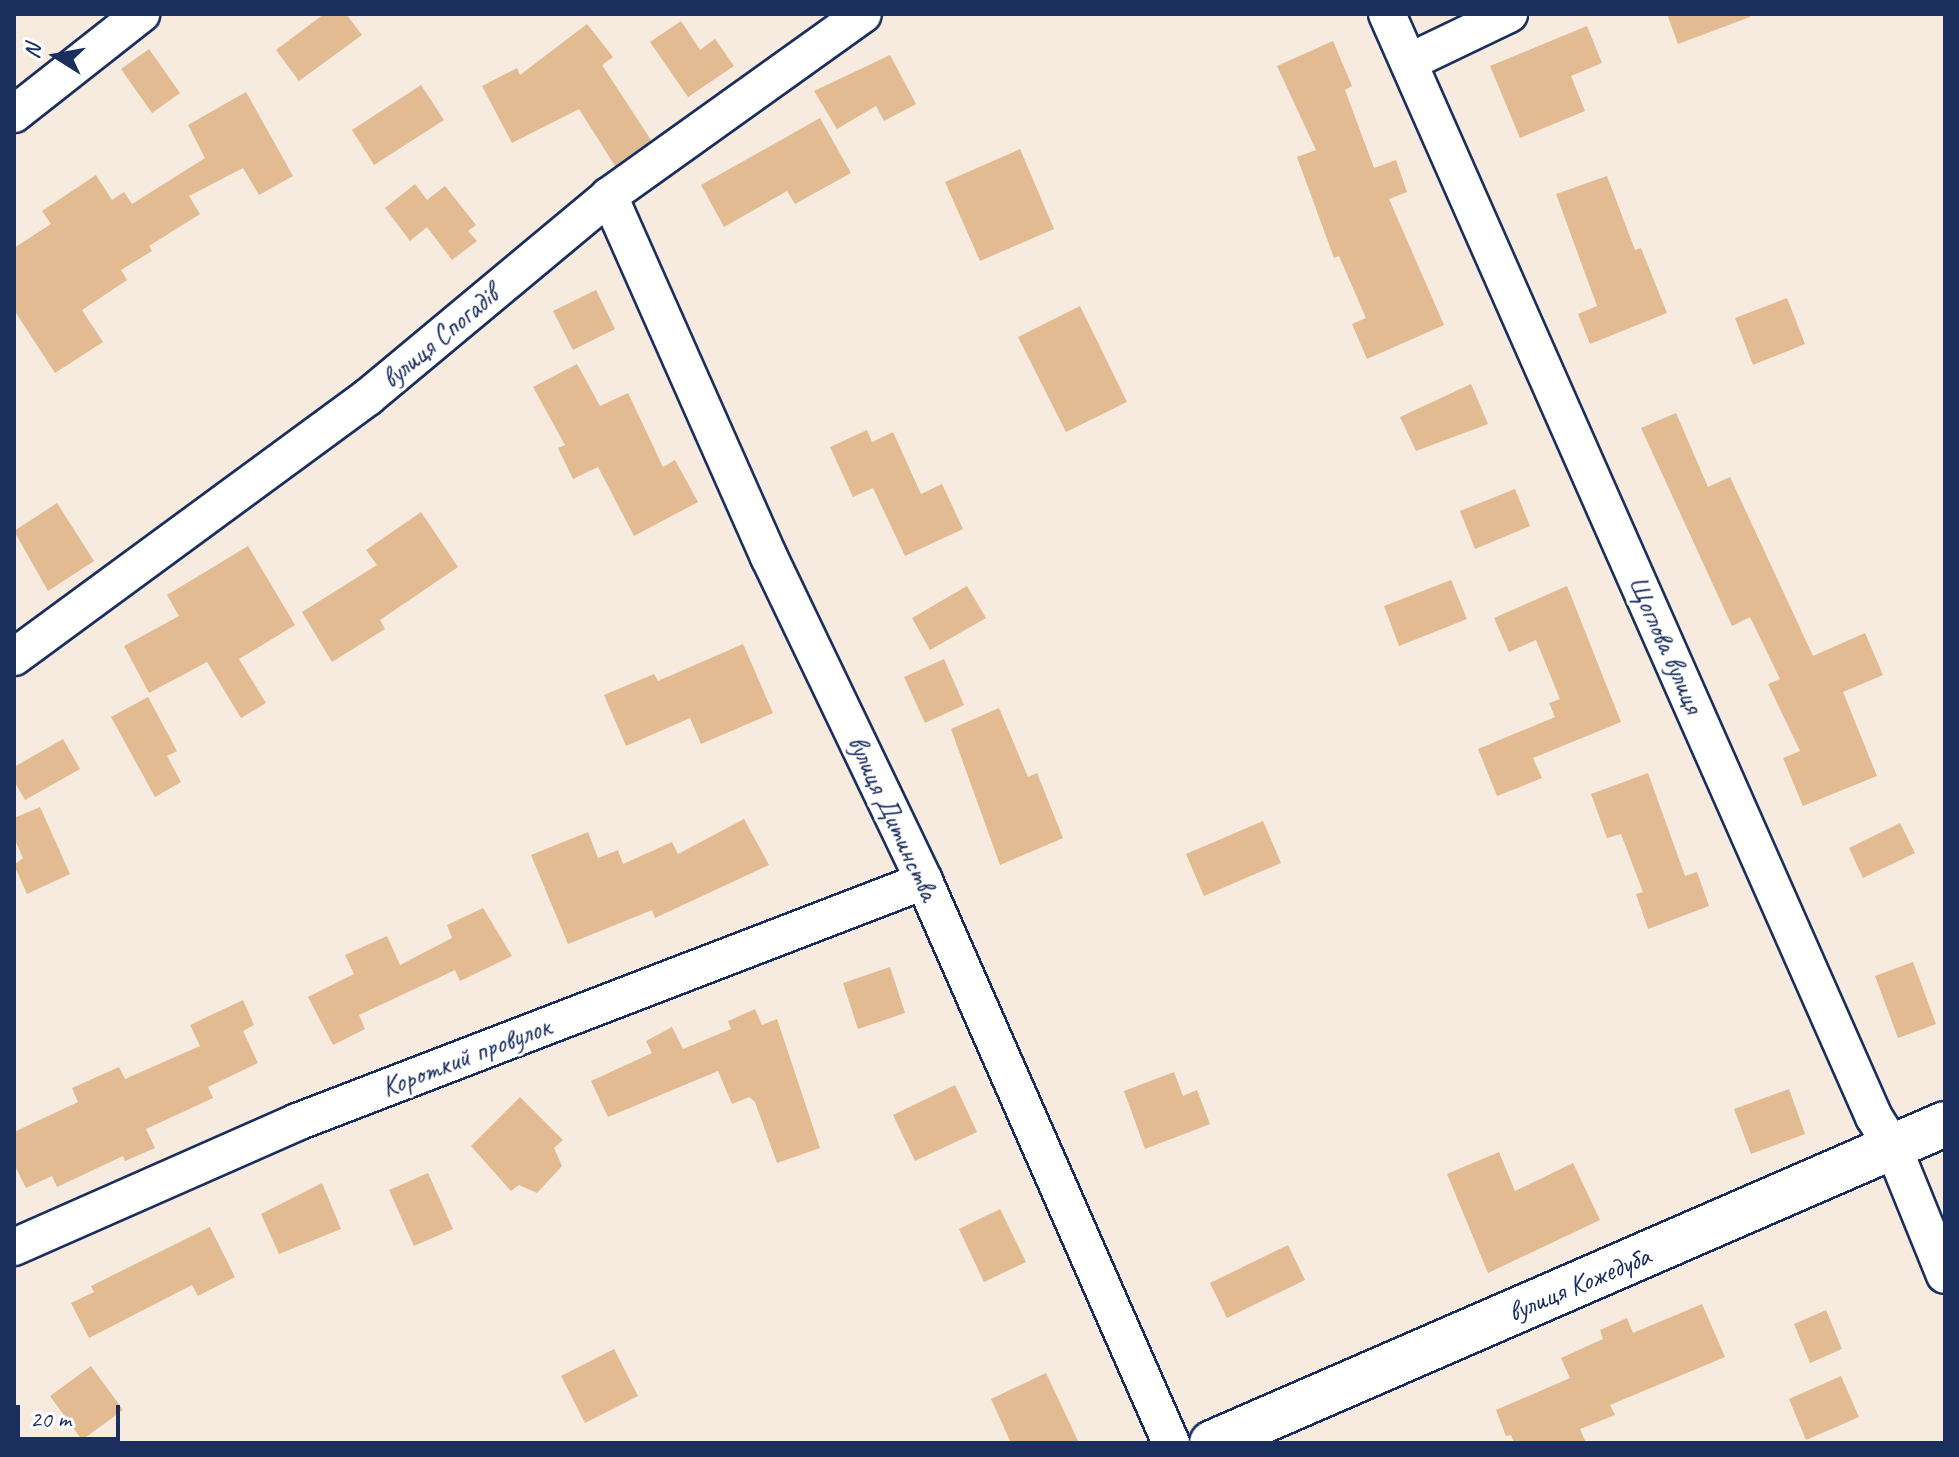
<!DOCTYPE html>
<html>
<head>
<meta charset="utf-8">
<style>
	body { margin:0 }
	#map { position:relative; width:1959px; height:1457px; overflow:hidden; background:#f6ebde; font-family:Caveat,sans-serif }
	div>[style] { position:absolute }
	.building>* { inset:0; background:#e2bb92 }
	.roads { filter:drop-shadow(2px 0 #1b2f5e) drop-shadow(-2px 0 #1b2f5e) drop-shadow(0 2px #1b2f5e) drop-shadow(0 -2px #1b2f5e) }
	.minor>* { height:36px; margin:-18px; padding:0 18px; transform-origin:18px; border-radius:18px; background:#fff }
	.tertiary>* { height:44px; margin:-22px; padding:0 22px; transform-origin:22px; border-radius:22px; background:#fff }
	span { translate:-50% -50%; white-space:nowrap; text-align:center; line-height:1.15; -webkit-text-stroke:6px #fff; paint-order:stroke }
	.street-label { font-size:28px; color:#1b2f5e }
	.frame { position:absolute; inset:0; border:16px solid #1b2f5e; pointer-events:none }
	.north { position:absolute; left:16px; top:16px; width:80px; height:80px; -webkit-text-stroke:6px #fff; paint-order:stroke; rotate:281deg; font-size:22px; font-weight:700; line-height:32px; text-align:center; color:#1b2f5e }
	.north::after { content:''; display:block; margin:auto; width:28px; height:36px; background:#1b2f5e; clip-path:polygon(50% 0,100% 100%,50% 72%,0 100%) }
	.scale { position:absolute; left:16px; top:1405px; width:104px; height:36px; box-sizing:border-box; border:4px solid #1b2f5e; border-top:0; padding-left:10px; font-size:24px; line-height:28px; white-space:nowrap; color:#1b2f5e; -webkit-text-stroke:6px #fff; paint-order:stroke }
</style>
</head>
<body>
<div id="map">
	<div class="building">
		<i style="clip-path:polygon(324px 14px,346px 14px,362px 35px,299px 81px,276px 50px)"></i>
		<i style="clip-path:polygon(1667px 14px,1750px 14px,1750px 17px,1678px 44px)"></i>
		<i style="clip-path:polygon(681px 21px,700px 50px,715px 39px,734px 66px,688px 97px,650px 42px)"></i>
		<i style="clip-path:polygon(587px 24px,613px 57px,602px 65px,651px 140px,615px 166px,579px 109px,512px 143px,482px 86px,517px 68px,520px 75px)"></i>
		<i style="clip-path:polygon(1587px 26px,1602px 63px,1571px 76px,1585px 111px,1520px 138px,1490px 66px)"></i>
		<i style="clip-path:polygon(1333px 41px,1352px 86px,1345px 90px,1374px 168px,1396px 160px,1407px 192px,1389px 199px,1444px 325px,1367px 359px,1352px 324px,1366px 318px,1339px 256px,1334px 258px,1297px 157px,1316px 150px,1277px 66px)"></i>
		<i style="clip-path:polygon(149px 49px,180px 93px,152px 113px,121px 69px)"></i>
		<i style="clip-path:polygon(890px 55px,916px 104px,884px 121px,876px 106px,837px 129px,814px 91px)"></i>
		<i style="clip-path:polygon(421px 85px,444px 120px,374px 165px,352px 130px)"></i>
		<i style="clip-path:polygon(246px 92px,293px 176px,259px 195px,243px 168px,189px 196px,200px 214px,149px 246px,152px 251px,121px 270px,127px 280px,82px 310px,103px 342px,55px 373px,14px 310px,14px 248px,51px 224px,42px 211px,96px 175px,112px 200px,124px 192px,132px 204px,205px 158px,188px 125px)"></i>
		<i style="clip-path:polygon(820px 118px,851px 173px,795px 204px,787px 191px,724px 227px,701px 185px)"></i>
		<i style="clip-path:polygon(1020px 149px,1054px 229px,980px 261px,945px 182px)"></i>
		<i style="clip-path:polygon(1607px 176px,1635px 250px,1641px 248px,1667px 313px,1590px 344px,1578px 314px,1597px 306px,1556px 194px)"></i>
		<i style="clip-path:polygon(415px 184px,427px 200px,445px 186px,476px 225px,468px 231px,477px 241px,452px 260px,427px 227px,410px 241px,385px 208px)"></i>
		<i style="clip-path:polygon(596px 290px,615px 329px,573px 350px,553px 311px)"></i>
		<i style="clip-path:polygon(1787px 298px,1805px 344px,1753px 365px,1735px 318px)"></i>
		<i style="clip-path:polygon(1080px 306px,1127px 402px,1066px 432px,1018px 337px)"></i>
		<i style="clip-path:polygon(577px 364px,600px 406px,628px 393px,663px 467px,675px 460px,698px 502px,634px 536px,598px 467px,573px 479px,558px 448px,565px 445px,533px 387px)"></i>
		<i style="clip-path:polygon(1471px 384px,1488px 424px,1416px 451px,1400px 417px)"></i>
		<i style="clip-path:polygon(1676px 413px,1708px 487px,1730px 477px,1813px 656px,1865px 633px,1883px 675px,1843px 692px,1877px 776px,1803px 806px,1783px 758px,1800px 751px,1768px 684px,1780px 679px,1750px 617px,1732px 626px,1641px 428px)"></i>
		<i style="clip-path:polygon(867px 430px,872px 442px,893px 432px,921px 494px,942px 484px,963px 529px,905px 556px,873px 488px,853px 497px,830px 447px)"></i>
		<i style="clip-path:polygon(1515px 489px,1530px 526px,1475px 549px,1460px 511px)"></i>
		<i style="clip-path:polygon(57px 503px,94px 561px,48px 591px,14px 531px)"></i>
		<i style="clip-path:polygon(421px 512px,458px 567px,380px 620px,385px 629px,332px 662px,302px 612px,377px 565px,366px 550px)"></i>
		<i style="clip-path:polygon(248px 546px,295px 625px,239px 659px,266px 703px,241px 718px,207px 662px,149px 693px,124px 646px,179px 616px,167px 595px)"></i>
		<i style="clip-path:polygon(1451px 580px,1467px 619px,1399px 646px,1384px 606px)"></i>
		<i style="clip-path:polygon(967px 586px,986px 618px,930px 650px,912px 618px)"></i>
		<i style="clip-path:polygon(1567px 586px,1621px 722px,1533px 758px,1542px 778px,1497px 796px,1478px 749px,1555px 717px,1549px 703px,1560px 699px,1536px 640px,1509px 652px,1494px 618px)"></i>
		<i style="clip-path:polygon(743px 644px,773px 713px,701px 744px,690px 718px,626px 746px,604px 695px,654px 674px,658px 681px)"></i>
		<i style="clip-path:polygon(944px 659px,964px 705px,925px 723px,904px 677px)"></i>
		<i style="clip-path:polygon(148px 697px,177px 751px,167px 756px,181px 782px,155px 797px,111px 717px)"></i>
		<i style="clip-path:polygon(999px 708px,1028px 777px,1037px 773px,1063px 838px,1000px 865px,951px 729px)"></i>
		<i style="clip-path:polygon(63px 739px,80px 769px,25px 800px,14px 781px,14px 767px)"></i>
		<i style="clip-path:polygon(1648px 773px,1685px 876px,1697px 872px,1709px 906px,1648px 929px,1636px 894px,1643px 892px,1621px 834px,1607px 838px,1591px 794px)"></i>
		<i style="clip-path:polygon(40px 807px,70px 874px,27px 894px,14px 865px,23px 858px,14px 838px,14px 818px)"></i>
		<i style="clip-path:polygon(744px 819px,769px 865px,655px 918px,652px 910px,568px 944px,531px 855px,588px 832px,598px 858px,618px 850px,623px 864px,672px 842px,678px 854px)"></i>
		<i style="clip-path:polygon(1263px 821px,1281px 863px,1204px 896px,1186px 854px)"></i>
		<i style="clip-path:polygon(1900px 823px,1915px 853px,1863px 878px,1849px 848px)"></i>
		<i style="clip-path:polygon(483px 908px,512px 956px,460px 981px,455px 970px,359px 1015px,365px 1029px,333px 1045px,308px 997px,354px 974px,345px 955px,387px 936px,400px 965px,452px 938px,447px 925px)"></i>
		<i style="clip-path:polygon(1913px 962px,1936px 1024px,1898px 1038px,1875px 976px)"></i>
		<i style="clip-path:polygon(890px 967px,905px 1013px,858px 1029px,843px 983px)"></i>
		<i style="clip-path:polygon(243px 1000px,254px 1025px,243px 1031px,258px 1063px,208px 1087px,213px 1098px,146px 1129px,155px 1148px,125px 1161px,123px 1156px,57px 1187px,52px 1176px,26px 1188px,14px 1164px,14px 1132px,78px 1102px,72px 1088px,119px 1067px,125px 1079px,200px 1046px,190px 1025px)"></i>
		<i style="clip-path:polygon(755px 1009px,762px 1025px,777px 1019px,820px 1148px,777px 1163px,755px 1102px,749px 1097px,732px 1104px,718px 1071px,608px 1117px,591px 1081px,652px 1053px,646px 1041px,672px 1027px,683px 1049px,731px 1029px,728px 1021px)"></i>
		<i style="clip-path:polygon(1174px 1072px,1183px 1096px,1197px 1090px,1210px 1124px,1145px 1149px,1124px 1091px)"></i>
		<i style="clip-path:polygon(955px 1085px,977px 1132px,915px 1161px,893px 1115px)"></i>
		<i style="clip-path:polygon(1789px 1089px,1805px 1134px,1751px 1154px,1734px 1109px)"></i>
		<i style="clip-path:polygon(520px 1097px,563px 1140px,554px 1148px,562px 1166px,537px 1193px,519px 1185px,511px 1191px,471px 1146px)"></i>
		<i style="clip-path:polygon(1499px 1152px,1515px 1191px,1573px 1163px,1600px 1220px,1488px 1273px,1447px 1174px)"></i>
		<i style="clip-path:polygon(428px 1173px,453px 1229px,414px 1246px,389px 1190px)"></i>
		<i style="clip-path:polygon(322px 1183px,341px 1229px,279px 1254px,261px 1214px)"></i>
		<i style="clip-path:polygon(1000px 1209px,1026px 1262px,984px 1282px,959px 1229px)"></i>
		<i style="clip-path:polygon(210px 1227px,235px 1277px,198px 1296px,192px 1285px,89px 1338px,71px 1303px,94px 1292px,91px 1286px)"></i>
		<i style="clip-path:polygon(1288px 1245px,1305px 1280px,1227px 1318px,1210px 1283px)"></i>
		<i style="clip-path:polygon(1702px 1304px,1725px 1357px,1610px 1405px,1615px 1415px,1580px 1429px,1586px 1443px,1514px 1443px,1511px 1435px,1506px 1436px,1496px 1410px,1570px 1378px,1561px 1358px,1603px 1339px,1600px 1330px,1627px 1318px,1633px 1333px)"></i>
		<i style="clip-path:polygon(1826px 1310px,1842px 1349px,1810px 1363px,1794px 1324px)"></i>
		<i style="clip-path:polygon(614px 1349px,638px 1396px,585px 1423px,561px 1376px)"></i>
		<i style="clip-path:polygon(91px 1366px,123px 1410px,82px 1440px,50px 1396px)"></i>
		<i style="clip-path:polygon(1046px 1373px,1079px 1443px,1011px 1443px,991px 1399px)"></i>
		<i style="clip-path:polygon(1841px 1376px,1859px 1417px,1806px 1440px,1789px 1399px)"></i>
	</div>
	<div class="roads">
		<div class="minor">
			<i style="left:1387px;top:14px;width:1206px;rotate:66.18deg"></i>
			<i style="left:1874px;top:1117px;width:36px;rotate:58deg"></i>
			<i style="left:1893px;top:1147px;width:138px;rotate:67.9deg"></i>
			<i style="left:1409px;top:62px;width:111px;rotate:-25.6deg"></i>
			<i style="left:14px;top:114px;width:162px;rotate:-38.2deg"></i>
			<i style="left:609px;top:196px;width:395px;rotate:66.1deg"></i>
			<i style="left:769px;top:557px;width:359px;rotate:64.4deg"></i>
			<i style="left:924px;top:881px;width:614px;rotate:66.27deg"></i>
			<i style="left:14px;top:657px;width:439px;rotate:-36.3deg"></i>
			<i style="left:368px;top:397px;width:314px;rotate:-39.8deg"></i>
			<i style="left:609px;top:196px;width:312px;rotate:-35.6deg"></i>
			<i style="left:14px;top:1247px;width:309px;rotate:-23.8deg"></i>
			<i style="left:297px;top:1122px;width:672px;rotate:-21.03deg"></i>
		</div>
		<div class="tertiary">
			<i style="left:1212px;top:1443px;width:799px;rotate:-23.52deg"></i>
		</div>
	</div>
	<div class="street-label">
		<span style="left:440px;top:337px;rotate:-40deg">вулиця Спогадів</span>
		<span style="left:1666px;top:645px;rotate:66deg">Щоглова вулиця</span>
		<span style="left:893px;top:818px;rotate:65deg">вулиця Дитинства</span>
		<span style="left:466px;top:1057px;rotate:-21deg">Короткий провулок</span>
		<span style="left:1579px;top:1284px;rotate:-23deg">вулиця Кожедуба</span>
	</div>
	<div class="frame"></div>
	<div class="north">N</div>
	<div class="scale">20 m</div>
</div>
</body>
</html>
